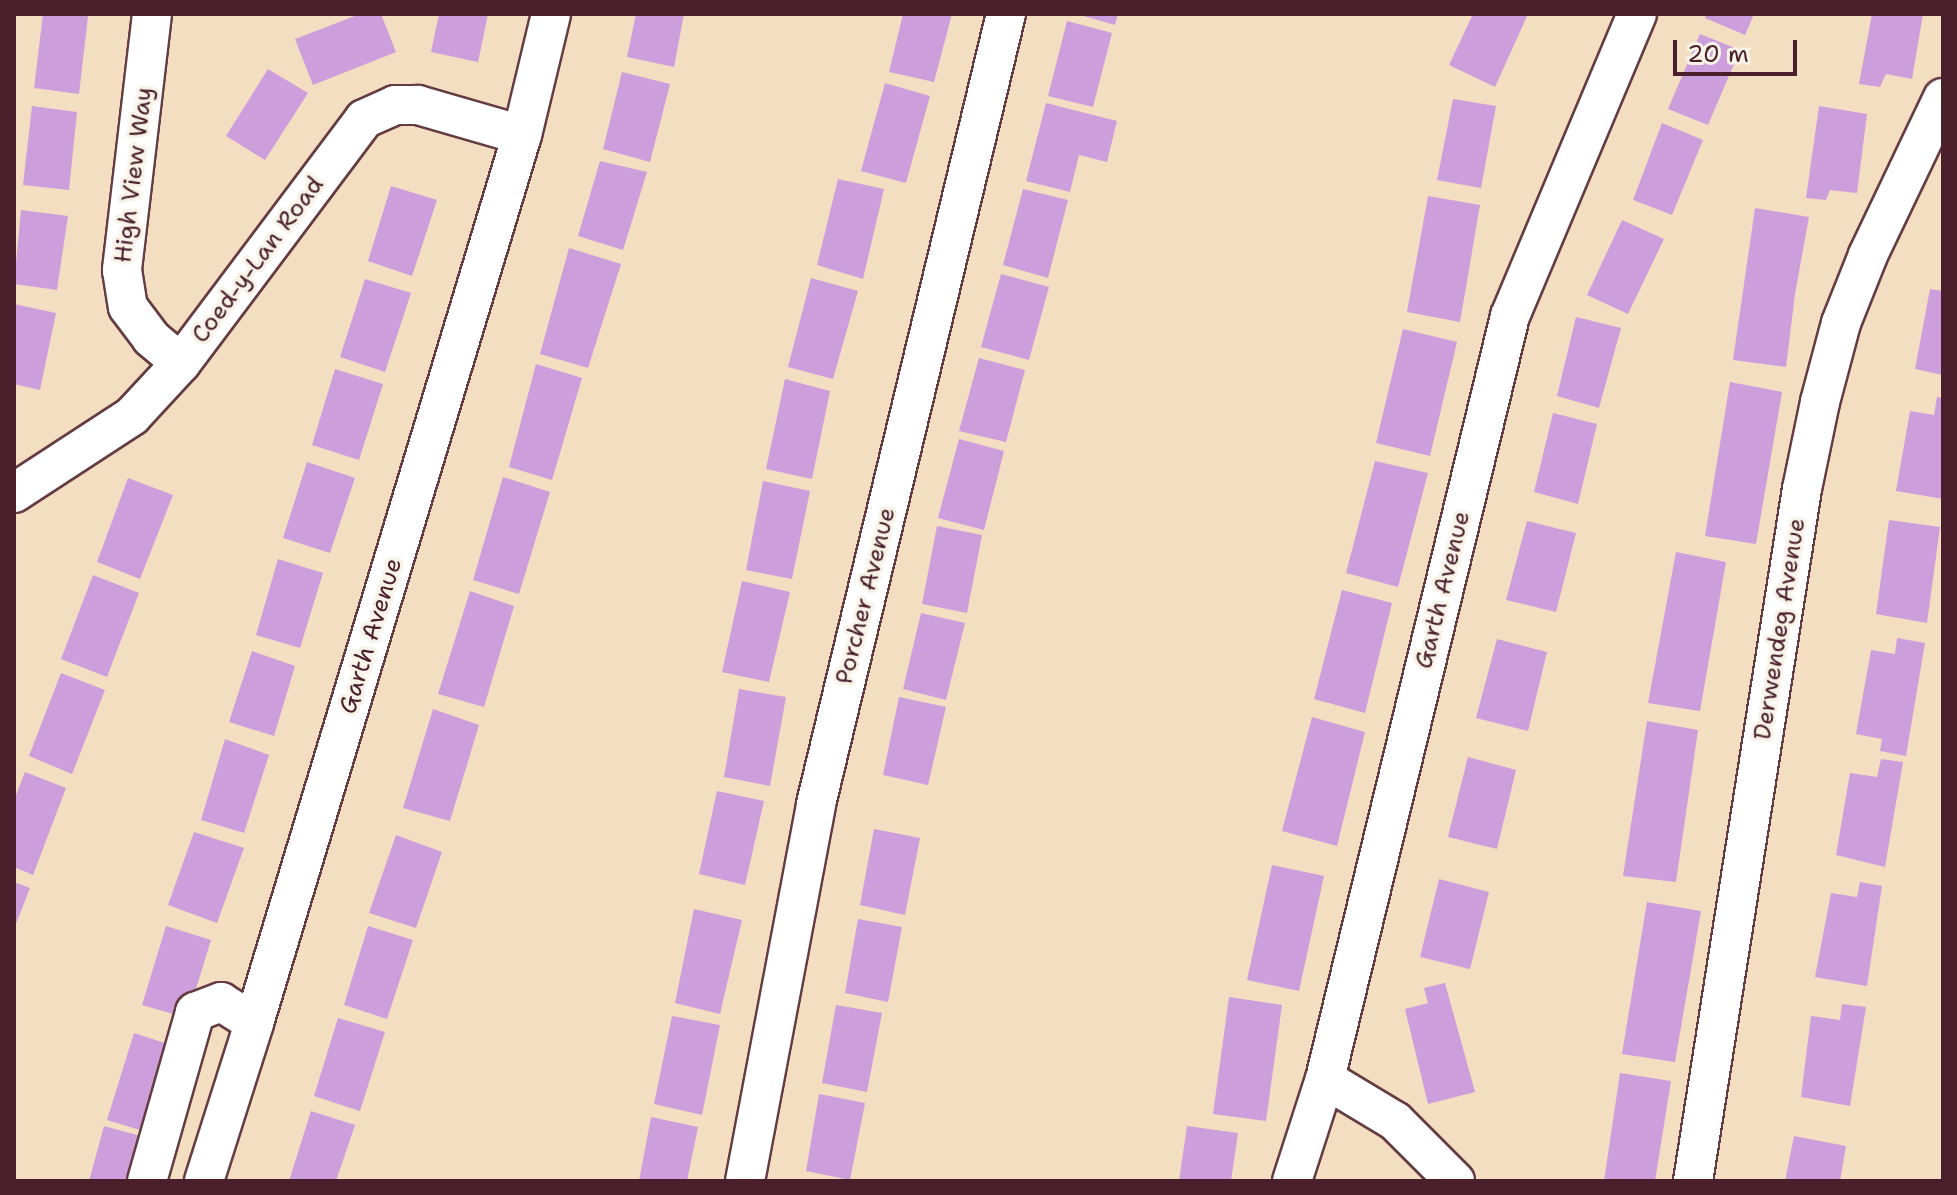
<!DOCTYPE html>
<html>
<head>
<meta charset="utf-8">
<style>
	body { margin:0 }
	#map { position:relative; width:1957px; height:1195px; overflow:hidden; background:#f4dec1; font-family:"Shantell Sans",sans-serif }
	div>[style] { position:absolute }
	.building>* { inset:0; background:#cc9edc }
	.roads { filter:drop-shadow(2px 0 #643c42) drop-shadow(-2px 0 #643c42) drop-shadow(0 2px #643c42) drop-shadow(0 -2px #643c42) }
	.street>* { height:38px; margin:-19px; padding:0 19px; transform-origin:19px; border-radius:19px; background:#fff }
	span { translate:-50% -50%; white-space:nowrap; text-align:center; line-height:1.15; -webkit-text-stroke:7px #f7f3e8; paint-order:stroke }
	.street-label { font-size:24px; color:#4a1f2b }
	.frame { position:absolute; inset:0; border:16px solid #4a1f2b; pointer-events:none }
	.scale { position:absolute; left:1673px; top:40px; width:124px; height:36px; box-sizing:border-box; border:4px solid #4a1f2b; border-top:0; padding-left:10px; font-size:24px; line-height:28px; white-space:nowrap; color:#4a1f2b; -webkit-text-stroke:6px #f7f3e8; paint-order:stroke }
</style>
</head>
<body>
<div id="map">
	<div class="building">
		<i style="clip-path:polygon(43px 14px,88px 16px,79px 94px,34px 88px)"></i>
		<i style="clip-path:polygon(360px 14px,381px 14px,396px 52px,313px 85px,295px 39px)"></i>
		<i style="clip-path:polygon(439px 14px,488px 14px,478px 62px,431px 52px)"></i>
		<i style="clip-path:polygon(636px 14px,684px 14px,674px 67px,627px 57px)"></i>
		<i style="clip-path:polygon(903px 14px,952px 14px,934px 82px,889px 72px)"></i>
		<i style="clip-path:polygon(1077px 14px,1118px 14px,1115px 25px)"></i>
		<i style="clip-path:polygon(1473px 14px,1528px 14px,1495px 87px,1449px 65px)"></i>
		<i style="clip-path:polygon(1706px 14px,1754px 14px,1745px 35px,1705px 18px)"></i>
		<i style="clip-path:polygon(1872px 14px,1923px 14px,1912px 79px,1886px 74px,1880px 87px,1859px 84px)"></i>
		<i style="clip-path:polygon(1067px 21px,1112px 33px,1093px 107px,1048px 96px)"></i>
		<i style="clip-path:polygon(1700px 34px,1740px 50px,1708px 125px,1668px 109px)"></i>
		<i style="clip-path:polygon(268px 69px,308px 93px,265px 160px,226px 136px)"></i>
		<i style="clip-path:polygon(622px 72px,670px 84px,650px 162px,603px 149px)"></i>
		<i style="clip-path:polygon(885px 83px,930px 96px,906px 183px,861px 171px)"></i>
		<i style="clip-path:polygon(1453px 99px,1496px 106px,1481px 188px,1437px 180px)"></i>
		<i style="clip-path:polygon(1046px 103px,1117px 121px,1107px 162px,1079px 155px,1070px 192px,1026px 181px)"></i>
		<i style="clip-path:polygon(32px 106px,77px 112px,69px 190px,23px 185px)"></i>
		<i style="clip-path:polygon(1819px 106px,1867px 114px,1857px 193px,1830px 190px,1826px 200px,1806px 198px)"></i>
		<i style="clip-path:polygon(1662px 123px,1703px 140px,1672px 215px,1633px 200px)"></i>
		<i style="clip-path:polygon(600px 161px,647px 172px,623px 250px,578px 236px)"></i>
		<i style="clip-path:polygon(838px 179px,884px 189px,863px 279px,817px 265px)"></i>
		<i style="clip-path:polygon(391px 186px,437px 200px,412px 276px,368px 261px)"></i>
		<i style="clip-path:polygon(1023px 189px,1068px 200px,1048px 278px,1003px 265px)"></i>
		<i style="clip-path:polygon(1428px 196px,1480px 205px,1460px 322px,1407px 312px)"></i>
		<i style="clip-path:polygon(1755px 208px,1809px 217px,1795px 294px,1786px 367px,1733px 360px)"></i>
		<i style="clip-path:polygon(21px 210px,68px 216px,57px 290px,14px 284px)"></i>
		<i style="clip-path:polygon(1622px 220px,1664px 239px,1628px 314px,1587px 295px)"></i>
		<i style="clip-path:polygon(569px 248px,621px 264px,588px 368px,540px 354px)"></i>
		<i style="clip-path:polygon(1001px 274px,1049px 287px,1029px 360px,981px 347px)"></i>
		<i style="clip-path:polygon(811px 278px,858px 291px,833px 379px,788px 367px)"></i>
		<i style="clip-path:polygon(365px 279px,411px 293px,385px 372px,340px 357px)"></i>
		<i style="clip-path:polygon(1930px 289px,1943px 291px,1943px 375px,1915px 369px)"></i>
		<i style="clip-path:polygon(14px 304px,56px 313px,40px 390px,14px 384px)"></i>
		<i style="clip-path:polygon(1576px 317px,1621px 328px,1599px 408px,1557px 396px)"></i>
		<i style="clip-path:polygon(1403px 329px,1457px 342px,1430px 456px,1376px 443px)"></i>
		<i style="clip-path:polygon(979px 358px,1025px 370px,1006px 442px,959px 431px)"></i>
		<i style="clip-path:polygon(536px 364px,582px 378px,552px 480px,509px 467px)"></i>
		<i style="clip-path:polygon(335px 369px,383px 384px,359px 460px,312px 445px)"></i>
		<i style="clip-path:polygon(785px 379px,830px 391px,812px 479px,766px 469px)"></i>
		<i style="clip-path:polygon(1730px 382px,1782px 392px,1756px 544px,1705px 536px)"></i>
		<i style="clip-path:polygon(1937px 397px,1943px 398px,1943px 499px,1896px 491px,1910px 411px,1934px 415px)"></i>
		<i style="clip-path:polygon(1553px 413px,1597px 424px,1578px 504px,1534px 492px)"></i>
		<i style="clip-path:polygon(959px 439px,1004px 451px,984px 530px,938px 518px)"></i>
		<i style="clip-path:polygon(1375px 461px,1428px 473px,1398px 587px,1346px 573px)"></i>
		<i style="clip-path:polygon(307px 462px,355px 478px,330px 553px,283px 538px)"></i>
		<i style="clip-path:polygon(503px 477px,550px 492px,519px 594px,473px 580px)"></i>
		<i style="clip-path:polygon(128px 478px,173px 495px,140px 579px,97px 562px)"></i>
		<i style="clip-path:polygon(763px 481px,810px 491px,792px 579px,746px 570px)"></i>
		<i style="clip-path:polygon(1889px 520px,1940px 527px,1927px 623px,1876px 614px)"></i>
		<i style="clip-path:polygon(1527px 521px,1576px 533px,1556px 612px,1506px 600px)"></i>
		<i style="clip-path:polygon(937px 526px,982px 535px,967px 613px,922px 604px)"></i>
		<i style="clip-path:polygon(1676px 552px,1726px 562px,1700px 711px,1648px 703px)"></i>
		<i style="clip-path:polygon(278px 559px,323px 573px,300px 648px,256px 635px)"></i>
		<i style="clip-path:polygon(93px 575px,139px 593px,107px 677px,61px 659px)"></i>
		<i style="clip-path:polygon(742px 581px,790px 592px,769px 682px,722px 672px)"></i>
		<i style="clip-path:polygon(1342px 590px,1392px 603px,1365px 713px,1314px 699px)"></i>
		<i style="clip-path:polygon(470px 591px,514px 606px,484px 707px,438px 694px)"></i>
		<i style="clip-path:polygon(921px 613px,965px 623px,946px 700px,903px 689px)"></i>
		<i style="clip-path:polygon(1897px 638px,1925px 643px,1906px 756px,1880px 751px,1882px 739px,1856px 734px,1871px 650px,1895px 654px)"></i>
		<i style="clip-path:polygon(1497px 639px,1547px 652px,1528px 731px,1476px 718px)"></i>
		<i style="clip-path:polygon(252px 651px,295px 666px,274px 736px,229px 722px)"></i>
		<i style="clip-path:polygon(61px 673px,105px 690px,72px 774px,29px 756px)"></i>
		<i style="clip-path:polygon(739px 689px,786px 697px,770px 786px,724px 777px)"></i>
		<i style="clip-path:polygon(899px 697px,946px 707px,928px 785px,883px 775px)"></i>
		<i style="clip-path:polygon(433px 709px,479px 725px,450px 821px,403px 808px)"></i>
		<i style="clip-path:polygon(1312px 717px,1365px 732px,1337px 846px,1282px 831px)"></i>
		<i style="clip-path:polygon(1647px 721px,1698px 730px,1676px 882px,1623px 876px)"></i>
		<i style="clip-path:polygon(225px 739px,269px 755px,244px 833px,201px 820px)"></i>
		<i style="clip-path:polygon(1468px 757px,1516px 770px,1497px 849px,1448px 837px)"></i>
		<i style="clip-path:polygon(1881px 759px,1903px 762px,1885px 867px,1836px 855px,1850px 773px,1877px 777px)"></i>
		<i style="clip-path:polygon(25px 772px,66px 788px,33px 875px,14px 867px,14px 800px)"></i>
		<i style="clip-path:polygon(717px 791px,764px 801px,745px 885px,699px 874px)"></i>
		<i style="clip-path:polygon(874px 829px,920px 838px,905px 915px,860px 905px)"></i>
		<i style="clip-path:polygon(194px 832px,244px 848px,217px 923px,168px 905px)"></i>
		<i style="clip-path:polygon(396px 835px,442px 852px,416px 928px,369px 913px)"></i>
		<i style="clip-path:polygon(1272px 865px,1324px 876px,1299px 991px,1247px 980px)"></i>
		<i style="clip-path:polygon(1439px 879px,1489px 892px,1470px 969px,1420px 957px)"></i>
		<i style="clip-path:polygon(14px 882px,30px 888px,14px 929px)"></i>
		<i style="clip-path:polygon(1860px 882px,1882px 886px,1867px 986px,1815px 977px,1831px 893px,1857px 897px)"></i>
		<i style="clip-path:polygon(1647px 902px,1701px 911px,1675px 1062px,1622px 1054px)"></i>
		<i style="clip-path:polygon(694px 909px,742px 920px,720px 1014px,675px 1003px)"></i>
		<i style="clip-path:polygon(858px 919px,902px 927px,888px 1002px,845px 993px)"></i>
		<i style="clip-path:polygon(166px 926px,211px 940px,187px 1018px,142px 1005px)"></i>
		<i style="clip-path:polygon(368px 926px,413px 940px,387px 1019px,344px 1005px)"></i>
		<i style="clip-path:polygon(1445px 983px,1475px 1092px,1428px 1104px,1405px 1009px,1428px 1003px,1424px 988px)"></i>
		<i style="clip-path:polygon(1229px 997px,1282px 1005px,1266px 1121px,1213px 1114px)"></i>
		<i style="clip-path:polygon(1842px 1004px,1866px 1007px,1850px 1106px,1801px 1097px,1811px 1016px,1840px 1020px)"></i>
		<i style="clip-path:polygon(836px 1005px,882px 1013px,867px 1092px,822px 1083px)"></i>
		<i style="clip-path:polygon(672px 1016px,720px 1025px,702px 1115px,654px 1104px)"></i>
		<i style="clip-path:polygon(338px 1018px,385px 1032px,360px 1111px,314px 1096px)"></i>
		<i style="clip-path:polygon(134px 1033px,177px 1047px,150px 1133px,107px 1120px)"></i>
		<i style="clip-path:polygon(1620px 1073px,1671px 1081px,1655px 1181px,1604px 1181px)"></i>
		<i style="clip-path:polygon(819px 1094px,865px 1103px,850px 1180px,806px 1171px)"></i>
		<i style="clip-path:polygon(311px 1111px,355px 1125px,336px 1181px,289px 1181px)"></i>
		<i style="clip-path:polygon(651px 1117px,698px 1127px,687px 1181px,639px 1181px)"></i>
		<i style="clip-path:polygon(104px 1126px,152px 1139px,138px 1181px,89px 1181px)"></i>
		<i style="clip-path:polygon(1187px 1126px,1238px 1133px,1231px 1181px,1179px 1181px)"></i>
		<i style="clip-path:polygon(1794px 1136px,1846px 1146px,1840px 1181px,1785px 1181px)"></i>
	</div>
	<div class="roads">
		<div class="street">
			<i style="left:152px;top:14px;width:258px;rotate:96.7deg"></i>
			<i style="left:122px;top:270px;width:37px;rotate:81deg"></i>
			<i style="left:128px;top:307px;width:39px;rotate:53deg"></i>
			<i style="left:151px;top:338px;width:39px;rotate:40deg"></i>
			<i style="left:14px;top:493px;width:141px;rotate:-33.1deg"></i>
			<i style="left:132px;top:416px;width:72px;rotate:-47.2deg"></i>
			<i style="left:181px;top:363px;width:305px;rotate:-53.1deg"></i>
			<i style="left:364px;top:119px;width:34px;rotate:-24deg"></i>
			<i style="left:395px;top:105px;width:23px"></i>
			<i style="left:418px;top:105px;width:108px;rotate:16.1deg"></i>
			<i style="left:1325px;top:1079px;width:82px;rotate:31deg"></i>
			<i style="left:1395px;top:1121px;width:85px;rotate:45deg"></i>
			<i style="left:147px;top:1181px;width:176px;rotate:-74.1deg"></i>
			<i style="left:195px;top:1012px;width:28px;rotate:-21deg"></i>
			<i style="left:221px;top:1002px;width:39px;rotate:32deg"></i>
			<i style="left:254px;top:1023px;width:928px;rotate:-73.21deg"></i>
			<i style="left:522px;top:135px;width:124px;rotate:-76.5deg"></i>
			<i style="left:204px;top:1181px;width:166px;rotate:-72.4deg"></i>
			<i style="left:745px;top:1181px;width:384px;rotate:-79.3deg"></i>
			<i style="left:816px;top:804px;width:813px;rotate:-76.48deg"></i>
			<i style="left:1292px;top:1181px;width:107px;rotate:-72.1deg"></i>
			<i style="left:1325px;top:1079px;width:785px;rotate:-76.37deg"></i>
			<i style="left:1510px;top:316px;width:328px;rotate:-67.2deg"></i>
			<i style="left:1693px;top:1181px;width:701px;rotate:-81.05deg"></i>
			<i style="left:1802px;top:489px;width:89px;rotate:-78.3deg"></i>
			<i style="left:1820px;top:402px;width:82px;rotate:-75.1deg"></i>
			<i style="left:1841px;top:323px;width:73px;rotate:-68.3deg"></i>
			<i style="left:1868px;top:255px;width:174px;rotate:-64.5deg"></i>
		</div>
	</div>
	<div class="street-label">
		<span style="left:134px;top:175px;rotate:-83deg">High View Way</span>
		<span style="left:258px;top:260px;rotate:-53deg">Coed-y-Lan Road</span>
		<span style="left:1443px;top:590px;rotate:-76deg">Garth Avenue</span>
		<span style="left:866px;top:596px;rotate:-76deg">Porcher Avenue</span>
		<span style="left:1780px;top:629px;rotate:-81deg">Derwendeg Avenue</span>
		<span style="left:371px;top:636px;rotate:-73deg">Garth Avenue</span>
	</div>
	<div class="frame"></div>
	<div class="scale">20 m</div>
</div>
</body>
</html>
